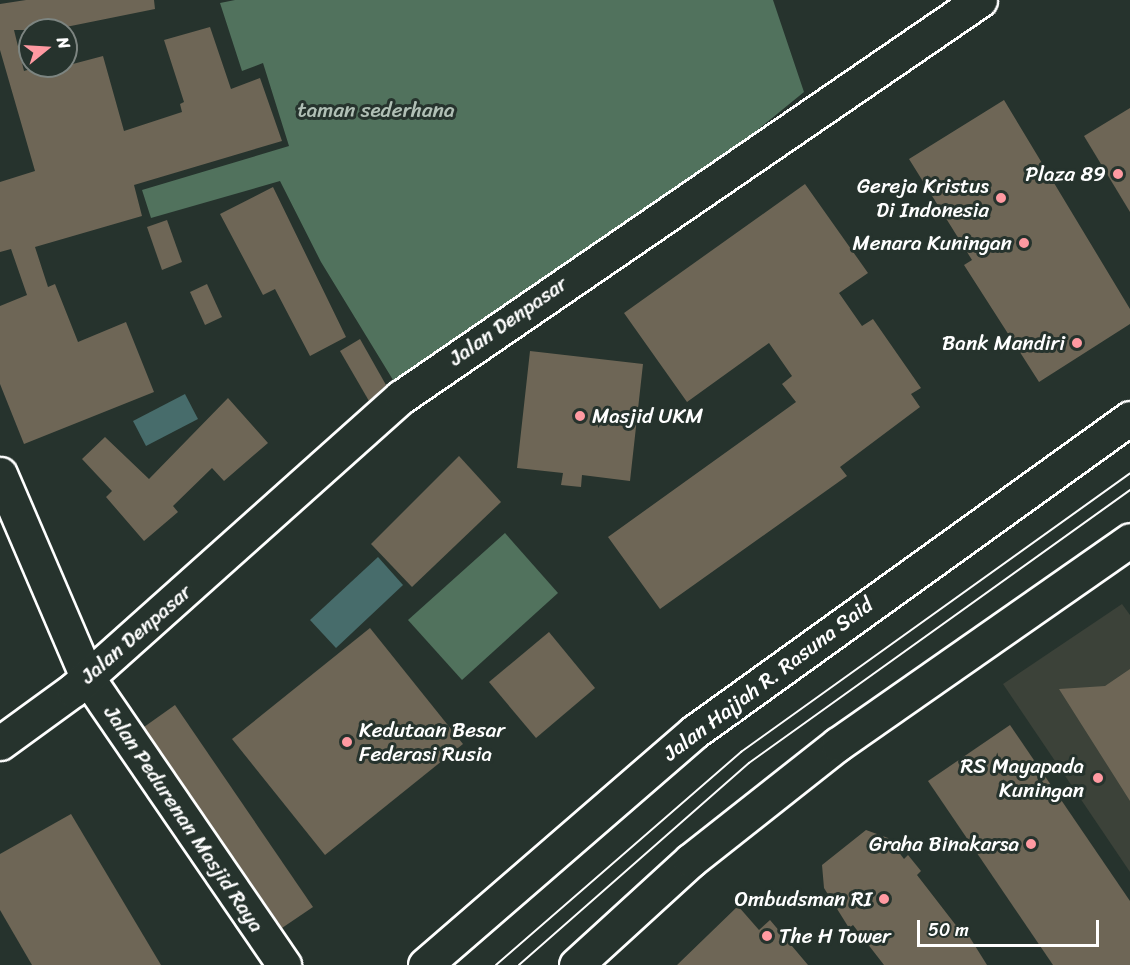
<!DOCTYPE html>
<html>
<head>
<meta charset="utf-8">
<style>
	body { margin:0 }
	#map { position:relative; width:1130px; height:965px; overflow:hidden; background:#26332d; font-family:Sriracha,sans-serif }
	div>[style] { position:absolute }
	.built>* { inset:0; background:#3c4239 }
	.green>* { inset:0; background:#51725d }
	.water>* { inset:0; background:#476c6b }
	.building>* { inset:0; background:#6e6656 }
	.roads { filter:drop-shadow(2px 0 #fff) drop-shadow(-2px 0 #fff) drop-shadow(0 2px #fff) drop-shadow(0 -2px #fff) }
	.tertiary>* { height:33px; margin:-16.5px; padding:0 16.5px; transform-origin:16.5px; border-radius:16.5px; background:#26332d }
	.primary>* { height:33px; margin:-16.5px; padding:0 16.5px; transform-origin:16.5px; border-radius:16.5px; background:#26332d }
	.tram>* { height:1.5px; margin:-0.75px; padding:0 0.75px; transform-origin:0.75px; border-radius:0.75px; background:#fff }
	.dots>* { width:16px; height:16px; translate:-50% -50%; box-sizing:border-box; border:3px solid #26332d; border-radius:50% }
	span { translate:-50% -50%; white-space:nowrap; text-align:center; line-height:1.15; -webkit-text-stroke:6px #26332d; paint-order:stroke }
	.park-label { font-size:21px; color:#b1c0b6 }
	.poi-label { font-size:21px; color:#fff }
	.right { translate:-100% -50%; text-align:right }
	.left { translate:0 -50%; text-align:left }
	.street-label { font-size:21px; color:#fff }
	.north { position:absolute; left:18px; top:18px; width:60px; height:60px; box-sizing:border-box; background:#26332d; border:2px solid #7d8581; border-radius:50%; rotate:72deg; font-size:16px; font-weight:700; line-height:24px; text-align:center; color:#fff }
	.north::after { content:''; display:block; margin:auto; width:21px; height:27px; background:#ff9aa2; clip-path:polygon(50% 0,100% 100%,50% 72%,0 100%) }
	.scale { position:absolute; left:917px; top:920px; width:182px; height:27px; box-sizing:border-box; border:3px solid #fff; border-top:0; padding-left:8px; font-size:18px; line-height:21px; white-space:nowrap; color:#fff; -webkit-text-stroke:4px #26332d; paint-order:stroke }
</style>
</head>
<body>
<div id="map">
	<div class="built">
		<i style="clip-path:polygon(1122px 604px,1130px 615px,1130px 872px,1003px 684px)"></i>
	</div>
	<div class="green">
		<i style="clip-path:polygon(235px 0,773px 0,804px 92px,722px 159px,401px 393px,321px 262px,280px 181px,151px 218px,142px 190px,289px 146px,263px 63px,242px 71px,220px 3px)"></i>
		<i style="clip-path:polygon(505px 533px,558px 593px,462px 680px,408px 620px)"></i>
	</div>
	<div class="water">
		<i style="clip-path:polygon(185px 394px,198px 419px,146px 446px,133px 421px)"></i>
		<i style="clip-path:polygon(378px 557px,403px 585px,336px 648px,310px 620px)"></i>
	</div>
	<div class="building">
		<i style="clip-path:polygon(26px 0,154px 0,155px 9px,51px 30px,14px 30px,24px 71px,34px 68px,35px 74px,103px 56px,124px 131px,182px 112px,180px 104px,184px 102px,164px 40px,210px 27px,231px 89px,260px 78px,282px 141px,134px 185px,142px 216px,35px 247px,48px 287px,55px 284px,78px 342px,126px 322px,154px 392px,24px 444px,0 384px,0 306px,27px 295px,11px 249px,0 252px,0 182px,35px 171px,0 50px,0 4px)"></i>
		<i style="clip-path:polygon(1004px 100px,1130px 309px,1130px 324px,1039px 382px,964px 265px,972px 260px,909px 159px)"></i>
		<i style="clip-path:polygon(1130px 108px,1130px 212px,1084px 136px)"></i>
		<i style="clip-path:polygon(805px 184px,868px 273px,839px 293px,862px 326px,873px 319px,921px 388px,911px 394px,920px 407px,840px 467px,847px 476px,660px 609px,608px 537px,796px 402px,782px 384px,792px 376px,769px 343px,687px 402px,624px 313px)"></i>
		<i style="clip-path:polygon(273px 187px,346px 337px,310px 356px,275px 289px,263px 295px,220px 214px)"></i>
		<i style="clip-path:polygon(167px 220px,182px 262px,162px 270px,147px 227px)"></i>
		<i style="clip-path:polygon(207px 284px,222px 317px,205px 325px,190px 292px)"></i>
		<i style="clip-path:polygon(360px 339px,386px 385px,369px 401px,340px 351px)"></i>
		<i style="clip-path:polygon(530px 351px,643px 364px,630px 481px,582px 475px,581px 487px,561px 485px,563px 473px,517px 468px)"></i>
		<i style="clip-path:polygon(228px 398px,268px 443px,224px 481px,212px 468px,173px 506px,178px 512px,144px 541px,106px 497px,112px 491px,82px 459px,105px 437px,149px 479px)"></i>
		<i style="clip-path:polygon(459px 456px,501px 502px,412px 587px,371px 544px)"></i>
		<i style="clip-path:polygon(370px 628px,463px 744px,325px 855px,232px 739px)"></i>
		<i style="clip-path:polygon(549px 632px,595px 688px,536px 738px,489px 682px)"></i>
		<i style="clip-path:polygon(1130px 669px,1130px 801px,1059px 689px,1105px 686px)"></i>
		<i style="clip-path:polygon(175px 705px,313px 907px,282px 928px,144px 727px)"></i>
		<i style="clip-path:polygon(1010px 725px,1130px 901px,1130px 965px,1053px 965px,928px 781px)"></i>
		<i style="clip-path:polygon(71px 814px,161px 965px,32px 965px,0 910px,0 854px)"></i>
		<i style="clip-path:polygon(866px 830px,888px 838px,904px 859px,908px 855px,921px 871px,917px 875px,958px 928px,962px 925px,987px 965px,884px 965px,853px 925px,849px 928px,824px 888px,822px 865px)"></i>
		<i style="clip-path:polygon(738px 906px,759px 930px,770px 920px,808px 965px,677px 965px)"></i>
	</div>
	<div class="roads">
		<div class="tertiary">
			<i style="left:0;top:474px;width:221px;rotate:66.8deg"></i>
			<i style="left:87px;top:677px;width:349px;rotate:55.6deg"></i>
			<i style="left:0;top:743px;width:90px;rotate:-36deg"></i>
			<i style="left:73px;top:690px;width:440px;rotate:-41.8deg"></i>
			<i style="left:401px;top:397px;width:702px;rotate:-34.44deg"></i>
		</div>
		<div class="primary">
			<i style="left:425px;top:965px;width:356px;rotate:-40.9deg"></i>
			<i style="left:694px;top:732px;width:537px;rotate:-35.76deg"></i>
			<i style="left:576px;top:965px;width:156px;rotate:-42.4deg"></i>
			<i style="left:691px;top:860px;width:187px;rotate:-38.3deg"></i>
			<i style="left:838px;top:744px;width:356px;rotate:-34.9deg"></i>
		</div>
	</div>
	<div class="tram">
		<i style="left:496px;top:965px;width:325px;rotate:-41deg"></i>
		<i style="left:741px;top:752px;width:478px;rotate:-35.6deg"></i>
		<i style="left:519px;top:965px;width:306px;rotate:-41.3deg"></i>
		<i style="left:749px;top:763px;width:469px;rotate:-35.6deg"></i>
	</div>
	<div class="dots">
		<i style="left:1118px;top:174px;background:#ff9aa2"></i>
		<i style="left:1001px;top:198px;background:#ff9aa2"></i>
		<i style="left:1024px;top:243px;background:#ff9aa2"></i>
		<i style="left:1077px;top:343px;background:#ff9aa2"></i>
		<i style="left:580px;top:416px;background:#ff9aa2"></i>
		<i style="left:347px;top:742px;background:#ff9aa2"></i>
		<i style="left:1098px;top:778px;background:#ff9aa2"></i>
		<i style="left:1031px;top:844px;background:#ff9aa2"></i>
		<i style="left:884px;top:899px;background:#ff9aa2"></i>
		<i style="left:767px;top:936px;background:#ff9aa2"></i>
	</div>
	<div class="park-label">
		<span style="left:376px;top:110px">taman sederhana</span>
	</div>
	<div class="poi-label">
		<span class="right" style="left:1106px;top:174px">Plaza 89</span>
		<span class="right" style="left:989px;top:198px">Gereja Kristus<br>Di Indonesia</span>
		<span class="right" style="left:1012px;top:243px">Menara Kuningan</span>
		<span class="right" style="left:1065px;top:343px">Bank Mandiri</span>
		<span class="left" style="left:592px;top:416px">Masjid UKM</span>
		<span class="left" style="left:359px;top:742px">Kedutaan Besar<br>Federasi Rusia</span>
		<span class="right" style="left:1084px;top:778px">RS Mayapada<br>Kuningan</span>
		<span class="right" style="left:1019px;top:844px">Graha Binakarsa</span>
		<span class="right" style="left:872px;top:899px">Ombudsman RI</span>
		<span class="left" style="left:779px;top:936px">The H Tower</span>
	</div>
	<div class="street-label">
		<span style="left:508px;top:321px;rotate:-35deg">Jalan Denpasar</span>
		<span style="left:136px;top:634px;rotate:-41deg">Jalan Denpasar</span>
		<span style="left:768px;top:679px;rotate:-37deg">Jalan Hajjah R. Rasuna Said</span>
		<span style="left:184px;top:819px;rotate:56deg">Jalan Pedurenan Masjid Raya</span>
	</div>
	<div class="north">N</div>
	<div class="scale">50 m</div>
</div>
</body>
</html>
